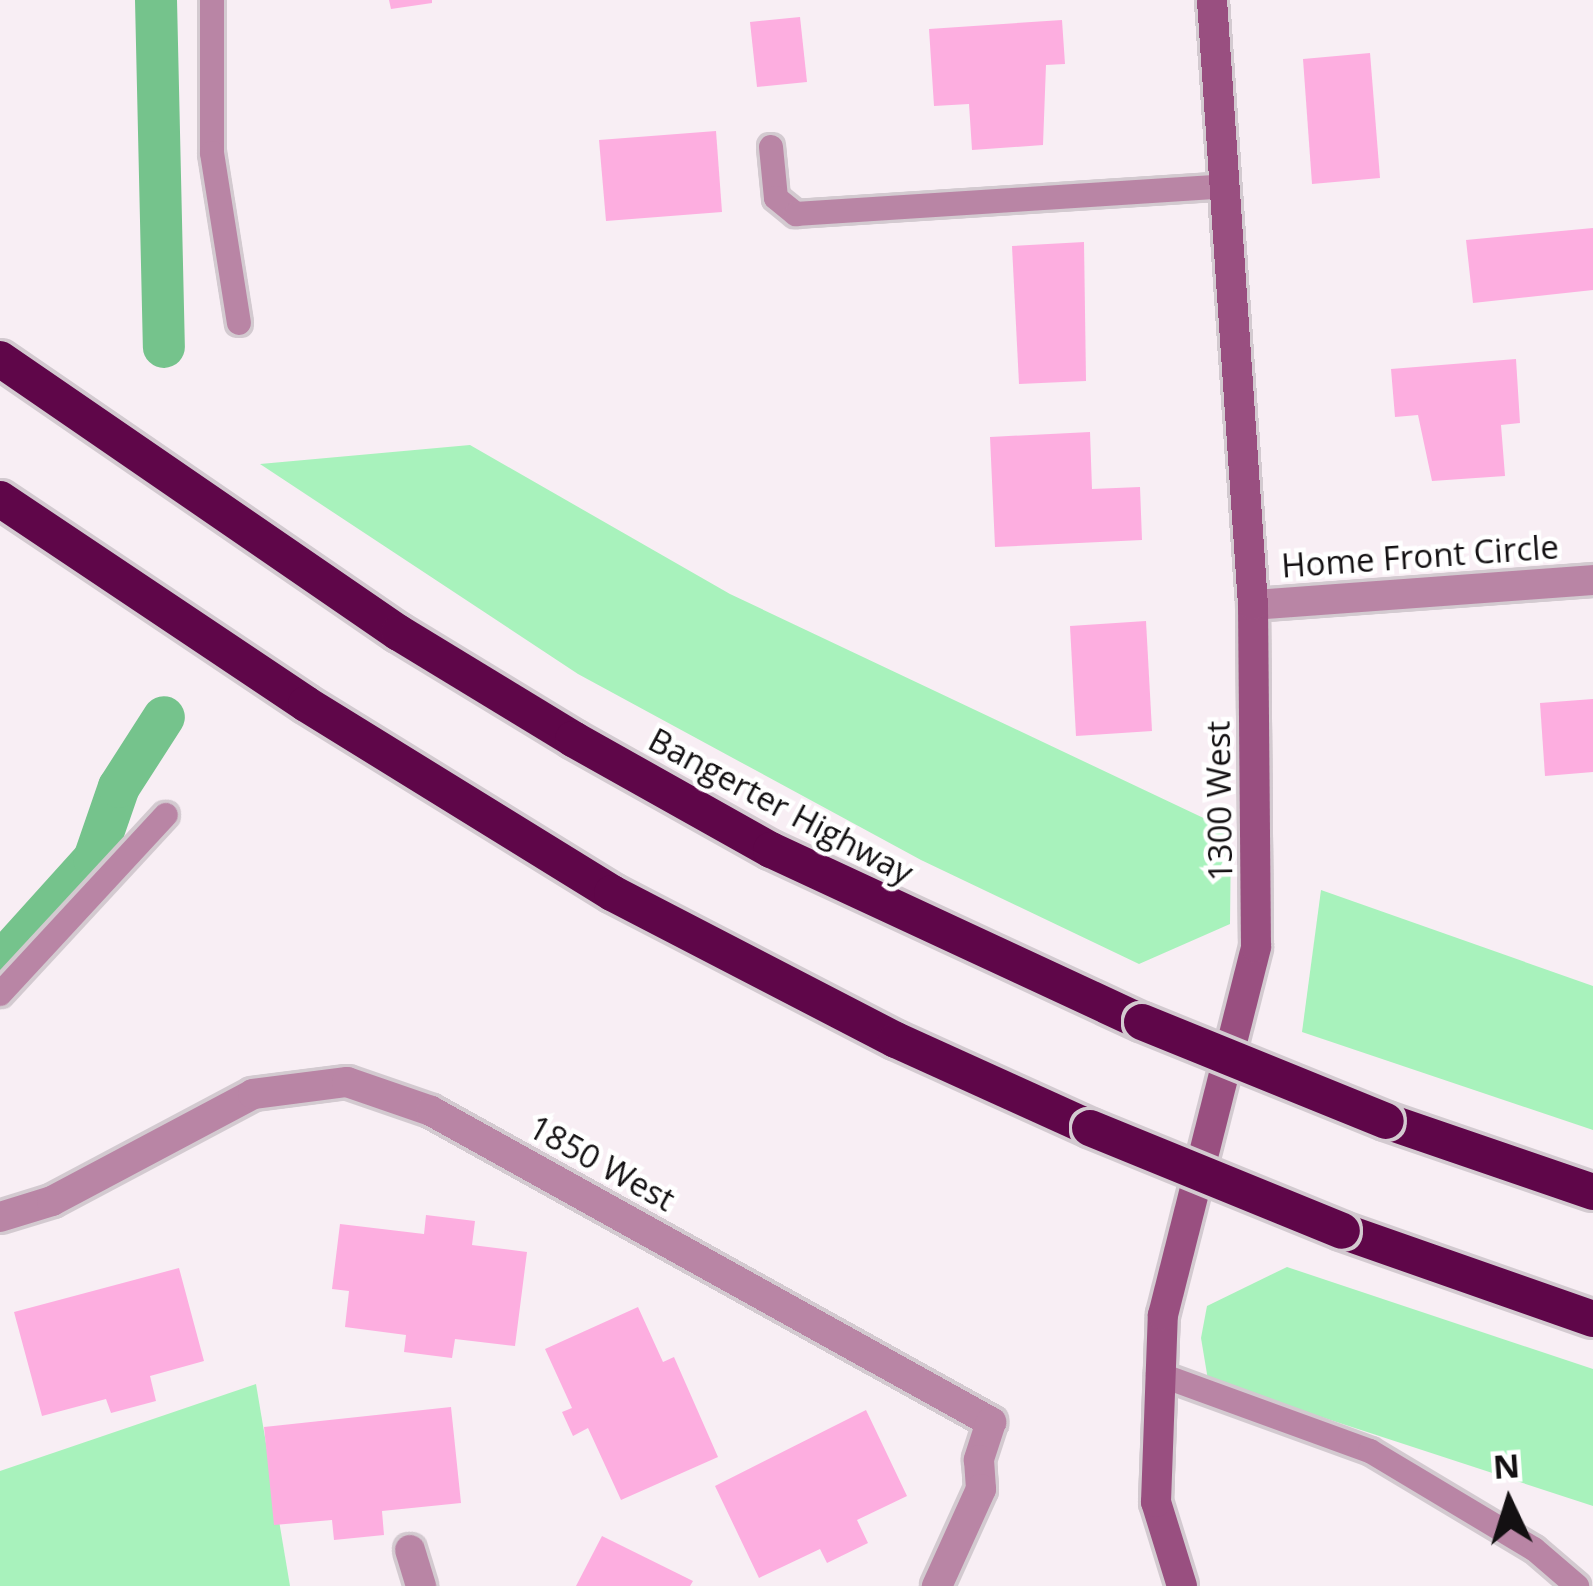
<!DOCTYPE html>
<html>
<head>
<meta charset="utf-8">
<style>
	body { margin:0 }
	#map { position:relative; width:1593px; height:1586px; overflow:hidden; background:#f8eef4; font-family:"Open Sans",sans-serif }
	div>[style] { position:absolute }
	.green>* { inset:0; background:#a8f2bc }
	.canal>* { height:42px; margin:-21px; padding:0 21px; transform-origin:21px; border-radius:21px; background:#75c38c }
	.building>* { inset:0; background:#fdaee0 }
	.roads { filter:drop-shadow(3px 0 #d3cad0) drop-shadow(-3px 0 #d3cad0) drop-shadow(0 3px #d3cad0) drop-shadow(0 -3px #d3cad0) }
	.lane>* { height:24px; margin:-12px; padding:0 12px; transform-origin:12px; border-radius:12px; background:#b985a5 }
	.street>* { height:30px; margin:-15px; padding:0 15px; transform-origin:15px; border-radius:15px; background:#b985a5 }
	.secondary>* { height:30px; margin:-15px; padding:0 15px; transform-origin:15px; border-radius:15px; background:#994f80 }
	.highway>* { height:36px; margin:-18px; padding:0 18px; transform-origin:18px; border-radius:18px; background:#5f0649 }
	.bridges { filter:drop-shadow(3px 0 #d3cad0) drop-shadow(-3px 0 #d3cad0) drop-shadow(0 3px #d3cad0) drop-shadow(0 -3px #d3cad0) }
	.highway-bridge>* { height:36px; margin:-18px; padding:0 18px; transform-origin:18px; border-radius:18px; background:#5f0649 }
	span { translate:-50% -50%; white-space:nowrap; text-align:center; line-height:1.15; -webkit-text-stroke:9px #fff; paint-order:stroke }
	.street-label { font-size:33px; color:#131012 }
	.north { position:absolute; left:1449px; top:1442px; width:120px; height:120px; -webkit-text-stroke:9px #fff; paint-order:stroke; rotate:356deg; font-size:33px; font-weight:700; line-height:48px; text-align:center; color:#131012 }
	.north::after { content:''; display:block; margin:auto; width:42px; height:54px; background:#131012; clip-path:polygon(50% 0,100% 100%,50% 72%,0 100%) }
</style>
</head>
<body>
<div id="map">
	<div class="green">
		<i style="clip-path:polygon(470px 445px,730px 594px,1231px 831px,1230px 924px,1139px 964px,921px 860px,578px 674px,260px 464px)"></i>
		<i style="clip-path:polygon(1321px 890px,1593px 986px,1593px 1130px,1302px 1032px)"></i>
		<i style="clip-path:polygon(1287px 1267px,1593px 1369px,1593px 1506px,1208px 1380px,1201px 1338px,1207px 1306px)"></i>
		<i style="clip-path:polygon(256px 1384px,290px 1586px,0 1586px,0 1471px)"></i>
	</div>
	<div class="canal">
		<i style="left:156px;top:0;width:347px;rotate:88.7deg"></i>
		<i style="left:0;top:963px;width:140px;rotate:-47.9deg"></i>
		<i style="left:94px;top:859px;width:76px;rotate:-70.9deg"></i>
		<i style="left:119px;top:787px;width:83px;rotate:-57.3deg"></i>
	</div>
	<div class="building">
		<i style="clip-path:polygon(389px 0,432px 0,432px 3px,391px 9px)"></i>
		<i style="clip-path:polygon(800px 17px,807px 82px,757px 87px,750px 22px)"></i>
		<i style="clip-path:polygon(1062px 20px,1065px 64px,1046px 65px,1043px 145px,972px 150px,969px 104px,934px 106px,929px 29px)"></i>
		<i style="clip-path:polygon(1370px 53px,1380px 178px,1312px 184px,1303px 59px)"></i>
		<i style="clip-path:polygon(716px 131px,722px 212px,606px 221px,599px 140px)"></i>
		<i style="clip-path:polygon(1593px 228px,1593px 290px,1473px 303px,1466px 240px)"></i>
		<i style="clip-path:polygon(1084px 242px,1086px 381px,1019px 384px,1012px 246px)"></i>
		<i style="clip-path:polygon(1516px 359px,1520px 423px,1501px 425px,1505px 476px,1432px 481px,1418px 415px,1395px 417px,1391px 369px)"></i>
		<i style="clip-path:polygon(1090px 432px,1092px 489px,1140px 487px,1142px 540px,995px 547px,990px 437px)"></i>
		<i style="clip-path:polygon(1146px 621px,1152px 731px,1076px 736px,1070px 626px)"></i>
		<i style="clip-path:polygon(1593px 699px,1593px 772px,1545px 776px,1540px 703px)"></i>
		<i style="clip-path:polygon(426px 1215px,475px 1221px,472px 1245px,527px 1252px,515px 1346px,455px 1339px,452px 1358px,404px 1352px,406px 1335px,345px 1327px,349px 1291px,332px 1289px,340px 1224px,424px 1234px)"></i>
		<i style="clip-path:polygon(179px 1268px,204px 1361px,150px 1376px,156px 1401px,111px 1413px,106px 1399px,42px 1416px,14px 1312px)"></i>
		<i style="clip-path:polygon(638px 1307px,663px 1362px,674px 1357px,718px 1457px,621px 1500px,588px 1428px,573px 1436px,562px 1412px,572px 1408px,545px 1349px)"></i>
		<i style="clip-path:polygon(451px 1407px,461px 1503px,382px 1511px,384px 1535px,334px 1540px,332px 1520px,274px 1525px,264px 1427px)"></i>
		<i style="clip-path:polygon(866px 1410px,907px 1496px,857px 1520px,868px 1543px,827px 1563px,820px 1549px,759px 1578px,715px 1486px)"></i>
		<i style="clip-path:polygon(602px 1536px,693px 1581px,690px 1586px,576px 1586px)"></i>
	</div>
	<div class="roads">
		<div class="lane">
			<i style="left:212px;top:0;width:153px;rotate:90deg"></i>
			<i style="left:212px;top:153px;width:172px;rotate:81deg"></i>
			<i style="left:771px;top:147px;width:51px;rotate:84.4deg"></i>
			<i style="left:776px;top:198px;width:26px;rotate:39deg"></i>
			<i style="left:796px;top:214px;width:430px;rotate:-3.7deg"></i>
			<i style="left:0;top:994px;width:244px;rotate:-47.2deg"></i>
			<i style="left:1158px;top:1374px;width:226px;rotate:20deg"></i>
			<i style="left:1370px;top:1451px;width:191px;rotate:30.9deg"></i>
			<i style="left:1534px;top:1549px;width:57px;rotate:40.7deg"></i>
		</div>
		<div class="street">
			<i style="left:1253px;top:605px;width:341px;rotate:-4.2deg"></i>
			<i style="left:0;top:1217px;width:54px;rotate:-17.1deg"></i>
			<i style="left:52px;top:1201px;width:228px;rotate:-28deg"></i>
			<i style="left:253px;top:1094px;width:95px;rotate:-7.3deg"></i>
			<i style="left:347px;top:1082px;width:89px;rotate:19deg"></i>
			<i style="left:431px;top:1111px;width:641px;rotate:29.05deg"></i>
			<i style="left:991px;top:1422px;width:40px;rotate:108deg"></i>
			<i style="left:979px;top:1460px;width:29px;rotate:86deg"></i>
			<i style="left:981px;top:1489px;width:107px;rotate:114.4deg"></i>
			<i style="left:410px;top:1550px;width:38px;rotate:73deg"></i>
		</div>
		<div class="secondary">
			<i style="left:1182px;top:1586px;width:88px;rotate:-107.2deg"></i>
			<i style="left:1156px;top:1502px;width:187px;rotate:-87.9deg"></i>
			<i style="left:1163px;top:1315px;width:380px;rotate:-75.8deg"></i>
			<i style="left:1256px;top:947px;width:342px;rotate:-90.5deg"></i>
			<i style="left:1253px;top:605px;width:606px;rotate:-93.88deg"></i>
		</div>
		<div class="highway">
			<i style="left:0;top:359px;width:484px;rotate:34.5deg"></i>
			<i style="left:399px;top:633px;width:204px;rotate:31.3deg"></i>
			<i style="left:573px;top:739px;width:227px;rotate:29.3deg"></i>
			<i style="left:771px;top:850px;width:409px;rotate:24.9deg"></i>
			<i style="left:0;top:499px;width:368px;rotate:33.8deg"></i>
			<i style="left:306px;top:704px;width:360px;rotate:31.7deg"></i>
			<i style="left:612px;top:893px;width:320px;rotate:27.4deg"></i>
			<i style="left:896px;top:1040px;width:213px;rotate:24.4deg"></i>
			<i style="left:1386px;top:1121px;width:219px;rotate:18.9deg"></i>
			<i style="left:1342px;top:1231px;width:266px;rotate:19.3deg"></i>
		</div>
	</div>
	<div class="bridges">
		<div class="highway-bridge">
			<i style="left:1142px;top:1022px;width:263px;rotate:22.1deg"></i>
			<i style="left:1090px;top:1128px;width:272px;rotate:22.2deg"></i>
		</div>
	</div>
	<div class="street-label">
		<span style="left:1420px;top:556px;rotate:-4deg">Home Front Circle</span>
		<span style="left:1219px;top:801px;rotate:-91deg">1300 West</span>
		<span style="left:781px;top:806px;rotate:28deg">Bangerter Highway</span>
		<span style="left:602px;top:1163px;rotate:29deg">1850 West</span>
	</div>
	<div class="north">N</div>
</div>
</body>
</html>
